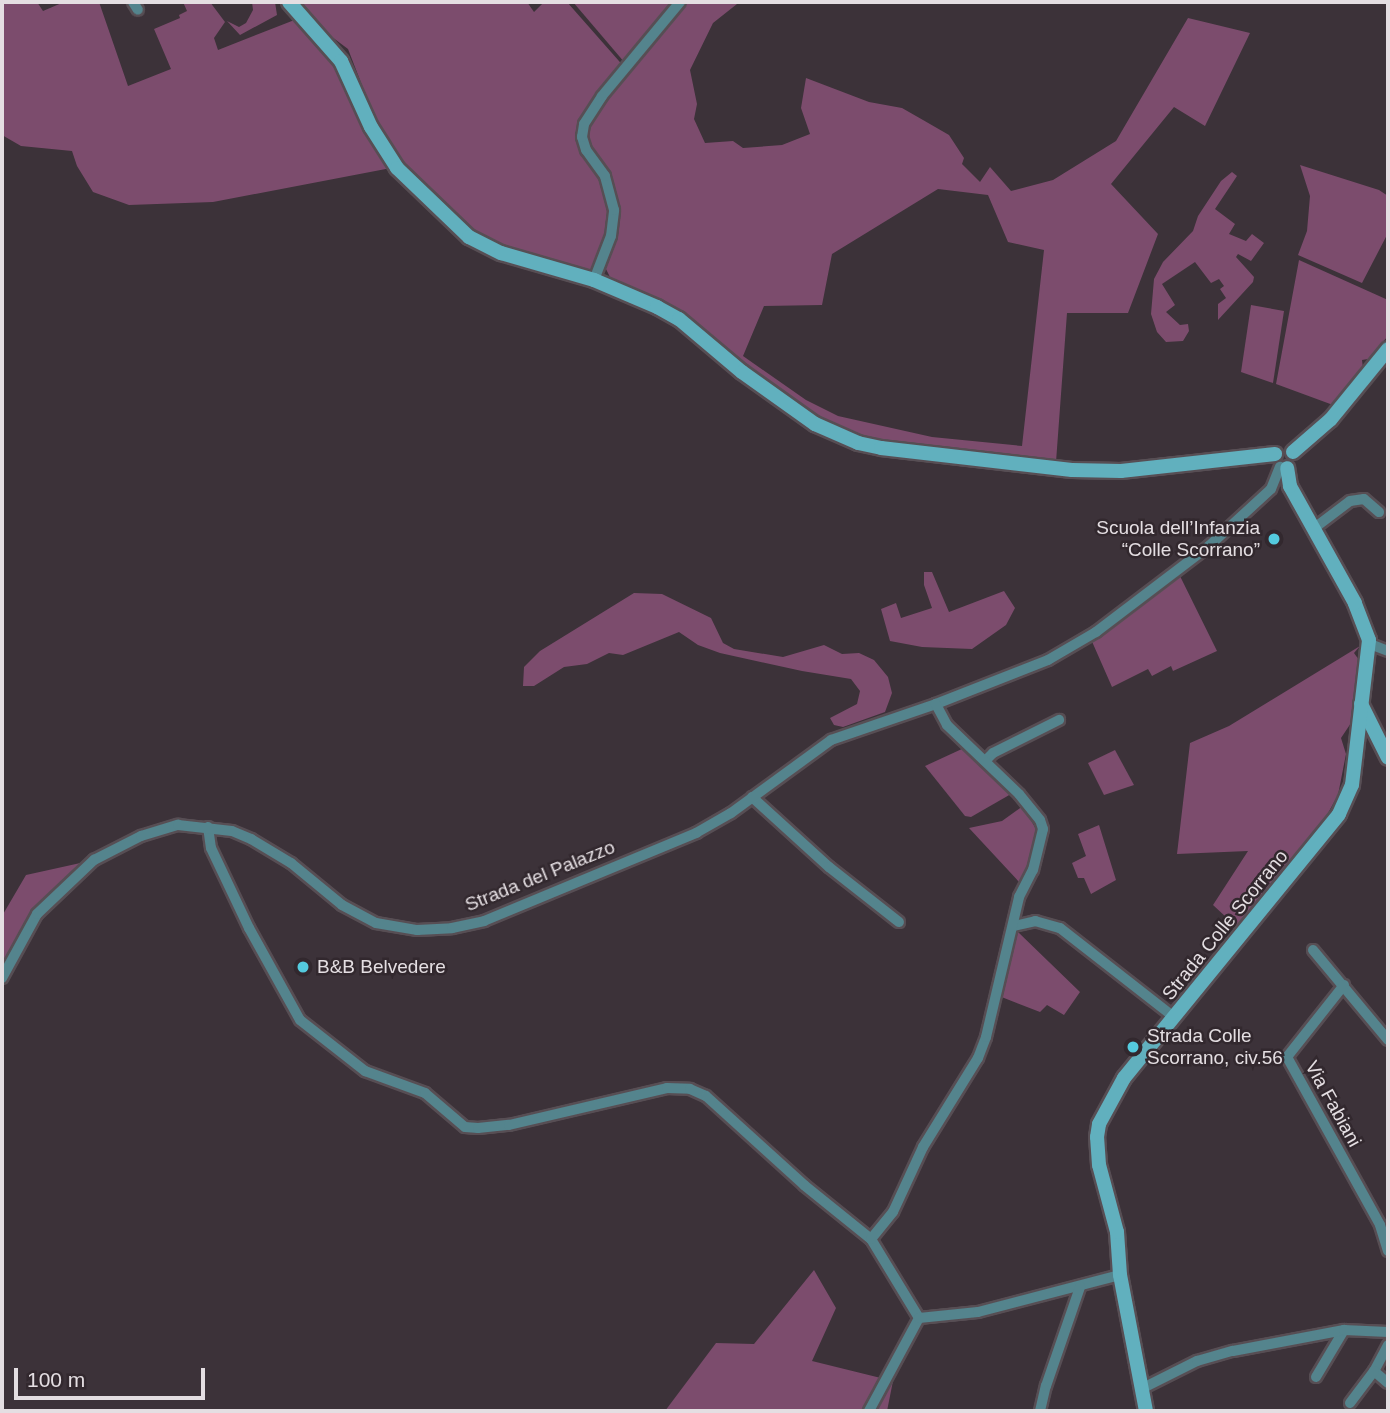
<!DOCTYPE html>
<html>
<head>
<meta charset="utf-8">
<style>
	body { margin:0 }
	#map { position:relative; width:1390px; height:1413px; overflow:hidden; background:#3c3239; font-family:Arial,sans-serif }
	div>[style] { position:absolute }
	.green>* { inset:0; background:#7c4c6d }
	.roads { filter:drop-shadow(2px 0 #574e54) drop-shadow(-2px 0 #574e54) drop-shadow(0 2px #574e54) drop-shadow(0 -2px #574e54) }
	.street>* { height:10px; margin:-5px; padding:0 5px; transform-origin:5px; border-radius:5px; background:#54848d }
	.secondary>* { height:14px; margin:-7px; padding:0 7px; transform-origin:7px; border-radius:7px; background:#61b0be }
	.dots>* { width:19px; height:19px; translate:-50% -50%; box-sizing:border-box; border:4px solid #32282e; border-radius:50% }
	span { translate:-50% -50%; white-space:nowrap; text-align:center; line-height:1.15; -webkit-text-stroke:5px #32282e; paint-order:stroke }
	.poi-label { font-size:19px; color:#e4dee2 }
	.right { translate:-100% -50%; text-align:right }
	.left { translate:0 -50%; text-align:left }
	.street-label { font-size:19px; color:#e4dee2 }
	.frame { position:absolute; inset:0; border:4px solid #e4dee2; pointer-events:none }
	.scale { position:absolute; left:14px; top:1368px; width:191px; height:32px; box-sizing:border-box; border:4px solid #e4dee2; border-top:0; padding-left:9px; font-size:21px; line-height:24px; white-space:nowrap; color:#e4dee2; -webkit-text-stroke:5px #32282e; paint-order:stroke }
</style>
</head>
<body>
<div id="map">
	<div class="green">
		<i style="clip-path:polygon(2px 2px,37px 2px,43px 11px,64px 2px,99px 2px,128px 86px,171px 69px,154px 29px,180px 18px,179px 15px,187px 11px,183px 2px,210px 2px,225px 22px,214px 38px,218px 50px,297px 19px,342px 71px,391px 168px,213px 202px,129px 205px,93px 192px,77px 166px,72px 151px,21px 146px,2px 135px)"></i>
		<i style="clip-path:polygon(252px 2px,275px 2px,277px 15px,240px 35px,227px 21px,239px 27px,246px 23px,253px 10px)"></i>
		<i style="clip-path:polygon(evenodd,296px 2px,527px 2px,534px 12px,544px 2px,567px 2px,626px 69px,666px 27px,684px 2px,732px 2px,737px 4px,713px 23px,690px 70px,697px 104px,694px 119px,705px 143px,733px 141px,743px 148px,782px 145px,810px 134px,801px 108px,806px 78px,869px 102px,902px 108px,923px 120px,949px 135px,964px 158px,962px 164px,980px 182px,990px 167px,1011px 191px,1053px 180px,1116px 141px,1188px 18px,1250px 33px,1205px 126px,1174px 107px,1111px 184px,1158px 234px,1128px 313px,1067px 313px,1056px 462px,876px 442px,848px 433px,810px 415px,662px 304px,610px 277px,604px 265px,594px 280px,503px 250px,470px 232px,400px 166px,377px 124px,348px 49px,316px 25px,296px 2px,938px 189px,988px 195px,1008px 242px,1044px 250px,1022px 446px,932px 437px,838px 416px,806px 400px,743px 356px,764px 306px,822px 305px,832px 254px,938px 189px)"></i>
		<i style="clip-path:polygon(573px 2px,675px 2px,625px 63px)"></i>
		<i style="clip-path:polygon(1300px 165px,1379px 190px,1388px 196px,1388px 233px,1362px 283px,1298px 255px,1307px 231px,1310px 196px)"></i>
		<i style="clip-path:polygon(1232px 172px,1237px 176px,1215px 209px,1235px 224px,1229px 234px,1246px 241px,1252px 234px,1264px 243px,1251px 261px,1238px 254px,1236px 257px,1254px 277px,1253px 282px,1218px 320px,1218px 304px,1226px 298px,1220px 289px,1224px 286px,1219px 279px,1211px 283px,1195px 262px,1162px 284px,1175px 305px,1166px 312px,1180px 325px,1188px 324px,1189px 331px,1183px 341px,1166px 342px,1157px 332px,1151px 314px,1154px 279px,1163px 262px,1193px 231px,1198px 216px,1221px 181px)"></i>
		<i style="clip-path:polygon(1299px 260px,1388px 300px,1388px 336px,1368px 359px,1362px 360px,1363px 368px,1333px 405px,1276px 384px)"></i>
		<i style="clip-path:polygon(1251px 305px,1284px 311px,1273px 383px,1241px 372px)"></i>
		<i style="clip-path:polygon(924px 572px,932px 572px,949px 612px,1004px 591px,1015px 608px,1006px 625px,972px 649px,922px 647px,890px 641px,881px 609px,896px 603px,901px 618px,932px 608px,924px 585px)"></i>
		<i style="clip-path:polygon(1178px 572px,1217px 651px,1173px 671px,1171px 666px,1152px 676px,1148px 669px,1112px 687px,1090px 637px)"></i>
		<i style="clip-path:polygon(634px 593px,662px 594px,711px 618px,723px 643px,734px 649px,783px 657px,824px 645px,842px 654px,859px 653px,874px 660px,888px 677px,892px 693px,885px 712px,843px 727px,834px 725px,830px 718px,857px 704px,860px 691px,851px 679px,802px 671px,720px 653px,698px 645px,679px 632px,623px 655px,609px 653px,587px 664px,564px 667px,534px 686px,523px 686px,524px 667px,540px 651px)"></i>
		<i style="clip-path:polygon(1360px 646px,1354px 653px,1359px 660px,1351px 723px,1341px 738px,1346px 754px,1338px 795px,1322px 824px,1241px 931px,1213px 905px,1248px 851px,1177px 854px,1190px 743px,1229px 726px)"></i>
		<i style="clip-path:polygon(964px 748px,1011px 794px,971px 817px,965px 816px,925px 766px)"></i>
		<i style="clip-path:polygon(1115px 750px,1134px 785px,1104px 795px,1088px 763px)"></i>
		<i style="clip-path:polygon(1023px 806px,1037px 831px,1029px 866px,1020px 883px,969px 828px,1002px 821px)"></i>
		<i style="clip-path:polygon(1099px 825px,1116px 880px,1091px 894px,1084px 878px,1078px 878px,1072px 863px,1086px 856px,1078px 834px)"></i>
		<i style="clip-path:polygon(94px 860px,37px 914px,2px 978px,2px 916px,26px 875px)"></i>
		<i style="clip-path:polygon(1018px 932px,1080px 992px,1064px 1015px,1047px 1005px,1040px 1012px,999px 996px)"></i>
		<i style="clip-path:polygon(814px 1270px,836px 1308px,812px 1361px,893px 1381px,887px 1411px,665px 1411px,716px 1343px,754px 1344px)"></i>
	</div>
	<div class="roads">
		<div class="street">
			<i style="left:133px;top:2px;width:9px;rotate:58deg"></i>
			<i style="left:594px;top:280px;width:47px;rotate:-68.9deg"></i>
			<i style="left:611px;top:236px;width:26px;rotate:-83deg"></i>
			<i style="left:614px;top:210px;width:35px;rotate:-105deg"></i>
			<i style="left:605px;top:176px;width:32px;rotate:-126deg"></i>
			<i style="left:586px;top:150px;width:14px;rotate:-107deg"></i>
			<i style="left:582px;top:137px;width:13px;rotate:-81deg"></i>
			<i style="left:584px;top:124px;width:33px;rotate:-57deg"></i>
			<i style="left:602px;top:96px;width:122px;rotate:-50.3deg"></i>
			<i style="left:1313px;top:529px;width:46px;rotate:-37.1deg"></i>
			<i style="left:1350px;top:501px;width:14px;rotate:-8deg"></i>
			<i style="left:1364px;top:499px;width:20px;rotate:41deg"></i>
			<i style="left:1370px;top:644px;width:19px;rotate:21deg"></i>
			<i style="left:985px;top:761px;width:11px;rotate:-45deg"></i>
			<i style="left:993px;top:753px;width:74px;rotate:-26.6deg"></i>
			<i style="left:752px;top:797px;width:104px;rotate:42.3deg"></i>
			<i style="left:829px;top:867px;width:89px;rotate:38.2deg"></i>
			<i style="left:208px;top:827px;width:21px;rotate:82deg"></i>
			<i style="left:211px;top:848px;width:89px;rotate:64.6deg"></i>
			<i style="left:249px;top:928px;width:105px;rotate:61deg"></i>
			<i style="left:300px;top:1020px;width:83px;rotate:38.1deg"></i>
			<i style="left:365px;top:1071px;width:64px;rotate:20.1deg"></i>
			<i style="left:425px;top:1093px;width:52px;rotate:40.4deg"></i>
			<i style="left:465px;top:1127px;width:13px;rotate:4deg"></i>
			<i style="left:478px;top:1128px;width:31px;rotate:-6deg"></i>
			<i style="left:509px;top:1125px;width:162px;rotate:-13.2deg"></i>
			<i style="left:667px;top:1088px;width:23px;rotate:2deg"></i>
			<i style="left:690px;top:1089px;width:17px;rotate:24deg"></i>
			<i style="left:706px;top:1096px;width:132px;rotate:42.2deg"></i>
			<i style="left:804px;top:1185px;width:86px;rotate:38.9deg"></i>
			<i style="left:871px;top:1239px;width:92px;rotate:58.7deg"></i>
			<i style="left:919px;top:1318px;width:106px;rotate:118.3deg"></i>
			<i style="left:1014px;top:926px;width:22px;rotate:-13deg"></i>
			<i style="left:1035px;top:921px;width:26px;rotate:16deg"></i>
			<i style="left:1060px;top:928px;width:146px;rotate:38deg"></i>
			<i style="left:1313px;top:950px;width:117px;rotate:50.2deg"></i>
			<i style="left:2px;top:978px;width:73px;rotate:-61.3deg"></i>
			<i style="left:37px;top:914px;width:79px;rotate:-43.5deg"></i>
			<i style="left:94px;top:860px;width:53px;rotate:-27.1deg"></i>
			<i style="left:141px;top:836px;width:39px;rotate:-17deg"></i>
			<i style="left:178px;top:825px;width:54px;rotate:6.3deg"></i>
			<i style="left:232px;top:831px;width:21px;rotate:23deg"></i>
			<i style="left:251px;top:839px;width:47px;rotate:31deg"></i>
			<i style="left:291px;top:863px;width:66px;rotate:39.5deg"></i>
			<i style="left:342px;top:905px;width:38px;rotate:28deg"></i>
			<i style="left:376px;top:923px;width:42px;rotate:9.7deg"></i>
			<i style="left:417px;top:930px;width:35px;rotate:-3deg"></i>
			<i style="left:452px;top:928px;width:33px;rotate:-12deg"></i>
			<i style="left:484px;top:921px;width:230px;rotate:-22.5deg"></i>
			<i style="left:696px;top:833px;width:40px;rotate:-29.7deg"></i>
			<i style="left:731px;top:813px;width:124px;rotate:-36.1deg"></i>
			<i style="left:831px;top:740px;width:111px;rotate:-18.9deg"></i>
			<i style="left:936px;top:704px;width:120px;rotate:-21.4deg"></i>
			<i style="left:1048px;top:660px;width:56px;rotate:-30.3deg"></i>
			<i style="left:1096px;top:632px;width:142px;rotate:-37.3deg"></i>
			<i style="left:1209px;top:546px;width:84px;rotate:-42.6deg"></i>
			<i style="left:1271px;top:489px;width:24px;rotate:-68deg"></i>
			<i style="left:1344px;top:985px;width:92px;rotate:128.4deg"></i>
			<i style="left:1287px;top:1057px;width:192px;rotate:61deg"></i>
			<i style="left:1380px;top:1225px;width:27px;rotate:73deg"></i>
			<i style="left:871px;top:1239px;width:35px;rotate:-51deg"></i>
			<i style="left:893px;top:1212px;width:72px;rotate:-65.2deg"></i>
			<i style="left:923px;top:1147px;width:105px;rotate:-58.3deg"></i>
			<i style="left:978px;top:1058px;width:22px;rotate:-69deg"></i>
			<i style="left:986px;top:1037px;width:144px;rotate:-76.7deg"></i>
			<i style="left:1019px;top:897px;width:30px;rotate:-63deg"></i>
			<i style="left:1033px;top:870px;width:42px;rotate:-76.3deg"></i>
			<i style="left:1043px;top:829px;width:9px;rotate:-108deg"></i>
			<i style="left:1040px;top:820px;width:33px;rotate:-129deg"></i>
			<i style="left:1019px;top:794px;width:100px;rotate:-136.2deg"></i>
			<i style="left:947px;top:725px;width:24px;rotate:-118deg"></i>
			<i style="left:919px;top:1318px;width:59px;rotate:-5.8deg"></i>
			<i style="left:978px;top:1312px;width:147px;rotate:-14.6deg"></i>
			<i style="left:1388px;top:1345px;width:30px;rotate:118deg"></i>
			<i style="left:1374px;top:1371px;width:18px;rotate:41deg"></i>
			<i style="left:1316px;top:1377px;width:55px;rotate:-59.2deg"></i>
			<i style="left:1141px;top:1389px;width:63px;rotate:-26.6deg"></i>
			<i style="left:1197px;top:1361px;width:37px;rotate:-16deg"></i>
			<i style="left:1233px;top:1351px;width:113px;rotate:-10.7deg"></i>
			<i style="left:1344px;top:1330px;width:44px;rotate:2.6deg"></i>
			<i style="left:1350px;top:1403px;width:40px;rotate:-53deg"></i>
			<i style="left:1040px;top:1411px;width:26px;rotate:-77deg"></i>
			<i style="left:1046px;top:1386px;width:105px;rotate:-71deg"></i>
		</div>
		<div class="secondary">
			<i style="left:289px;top:2px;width:79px;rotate:48.6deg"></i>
			<i style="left:341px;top:61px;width:72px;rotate:65.6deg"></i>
			<i style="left:371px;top:127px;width:49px;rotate:57.6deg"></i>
			<i style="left:397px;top:168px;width:100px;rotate:43.8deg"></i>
			<i style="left:469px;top:237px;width:36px;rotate:27deg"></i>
			<i style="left:501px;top:253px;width:97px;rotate:16.2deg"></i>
			<i style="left:594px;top:280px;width:69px;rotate:23.2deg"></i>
			<i style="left:657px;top:307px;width:25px;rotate:29deg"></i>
			<i style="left:679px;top:319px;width:82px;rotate:40.1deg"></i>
			<i style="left:742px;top:372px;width:90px;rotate:35.5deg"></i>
			<i style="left:815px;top:424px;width:47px;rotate:23.8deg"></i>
			<i style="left:858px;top:443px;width:24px;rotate:12deg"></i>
			<i style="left:881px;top:448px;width:192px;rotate:6.6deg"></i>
			<i style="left:1072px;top:470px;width:49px;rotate:1.2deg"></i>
			<i style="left:1121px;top:471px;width:155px;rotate:-6.3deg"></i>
			<i style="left:1293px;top:452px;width:50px;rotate:-41deg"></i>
			<i style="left:1331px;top:419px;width:90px;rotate:-50.8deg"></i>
			<i style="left:1361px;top:704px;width:60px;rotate:63.4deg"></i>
			<i style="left:1146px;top:1411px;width:138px;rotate:-100.8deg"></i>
			<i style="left:1120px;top:1275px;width:43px;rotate:-94deg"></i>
			<i style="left:1117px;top:1232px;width:69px;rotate:-105deg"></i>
			<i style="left:1099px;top:1165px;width:28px;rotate:-94deg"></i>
			<i style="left:1097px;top:1137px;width:13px;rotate:-81deg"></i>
			<i style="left:1099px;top:1124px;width:52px;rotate:-61.5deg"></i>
			<i style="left:1124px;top:1078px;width:340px;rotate:-50.8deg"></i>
			<i style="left:1339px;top:814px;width:32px;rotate:-66deg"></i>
			<i style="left:1352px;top:785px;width:146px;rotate:-83.3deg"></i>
			<i style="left:1369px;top:640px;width:40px;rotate:-111deg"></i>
			<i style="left:1355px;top:603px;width:134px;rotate:-119.1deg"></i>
			<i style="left:1290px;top:486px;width:18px;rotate:-99deg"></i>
		</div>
	</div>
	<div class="dots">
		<i style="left:1274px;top:539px;background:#54cade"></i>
		<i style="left:303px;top:967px;background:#54cade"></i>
		<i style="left:1133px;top:1047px;background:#54cade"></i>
	</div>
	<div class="poi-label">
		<span class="right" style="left:1260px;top:539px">Scuola dell’Infanzia<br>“Colle Scorrano”</span>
		<span class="left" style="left:317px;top:967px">B&amp;B Belvedere</span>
		<span class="left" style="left:1147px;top:1047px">Strada Colle<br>Scorrano, civ.56</span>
	</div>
	<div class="street-label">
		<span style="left:540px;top:876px;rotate:-22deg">Strada del Palazzo</span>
		<span style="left:1225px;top:925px;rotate:-51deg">Strada Colle Scorrano</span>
		<span style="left:1333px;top:1104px;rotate:61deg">Via Fabiani</span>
	</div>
	<div class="frame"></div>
	<div class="scale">100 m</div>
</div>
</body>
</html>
